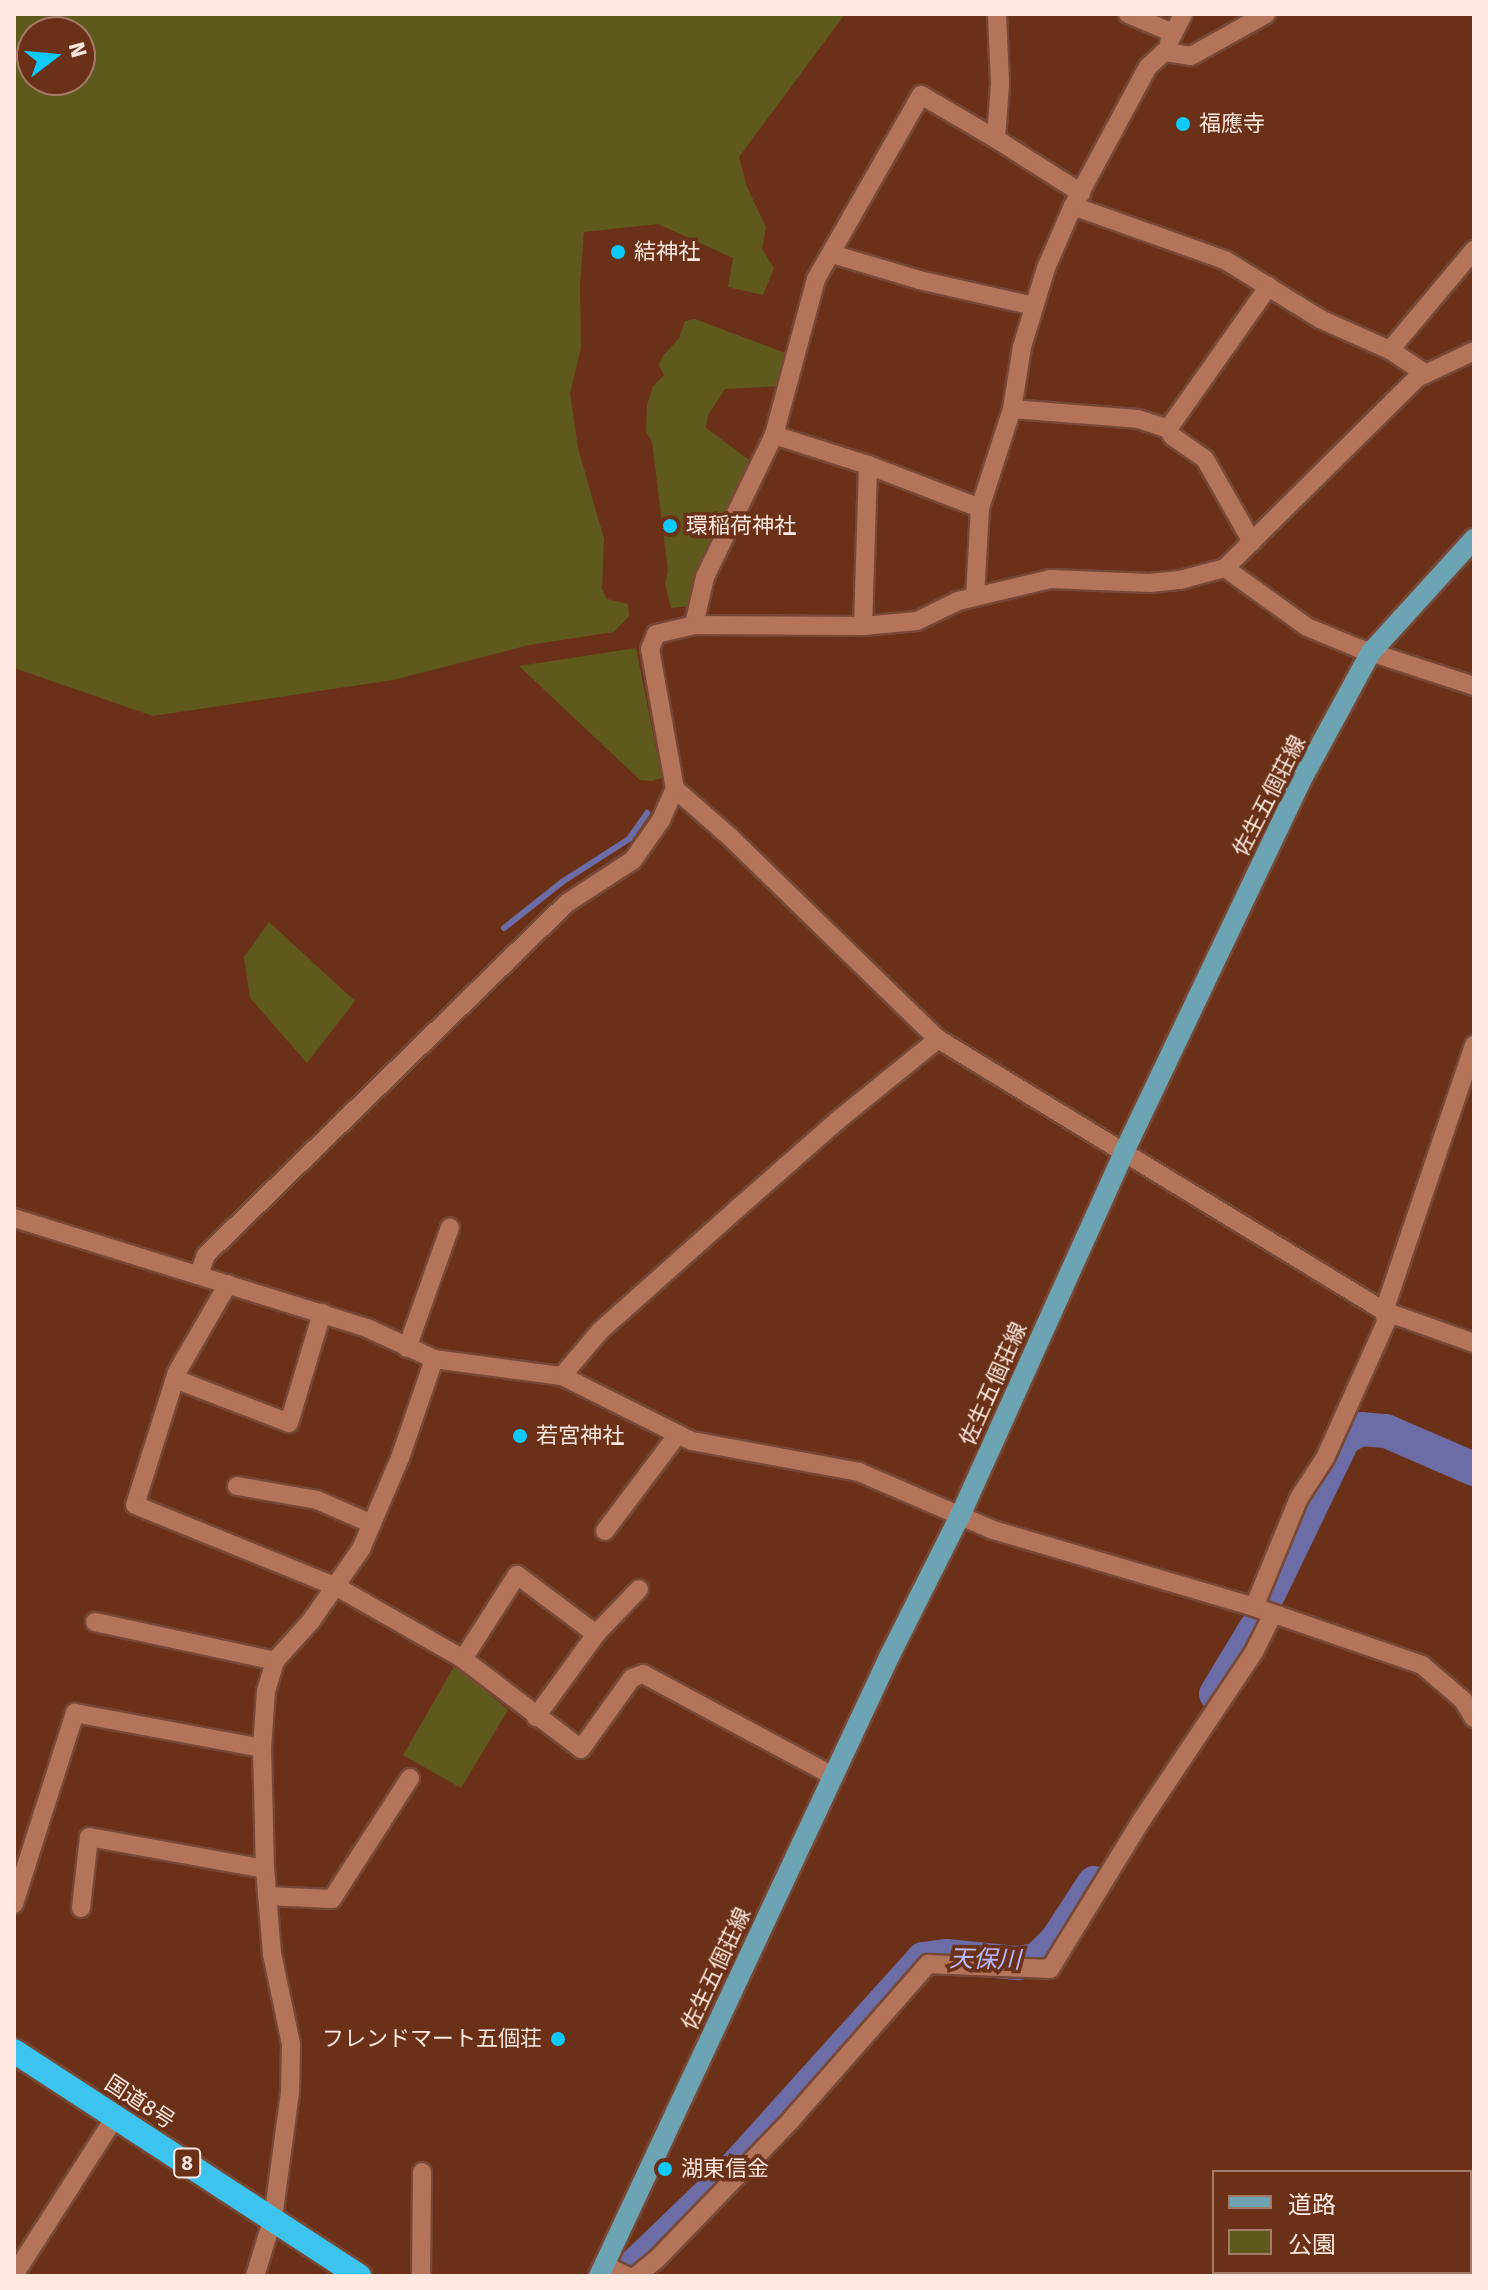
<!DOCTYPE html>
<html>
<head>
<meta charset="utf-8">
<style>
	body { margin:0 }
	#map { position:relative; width:1488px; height:2290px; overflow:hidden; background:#6a3118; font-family:"Fira Sans","Noto Sans JP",sans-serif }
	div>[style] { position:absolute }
	.green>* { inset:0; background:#60591d }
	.stream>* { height:6px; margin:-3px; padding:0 3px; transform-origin:3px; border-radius:3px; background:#6c6ca6 }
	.river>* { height:34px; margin:-17px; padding:0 17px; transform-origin:17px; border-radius:17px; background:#6c6ca6 }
	.roads { filter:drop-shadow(2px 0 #774836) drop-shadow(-2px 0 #774836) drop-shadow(0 2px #774836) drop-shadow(0 -2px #774836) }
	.minor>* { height:18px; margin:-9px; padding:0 9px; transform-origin:9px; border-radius:9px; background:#b4745a }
	.major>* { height:20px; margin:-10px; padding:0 10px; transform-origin:10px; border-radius:10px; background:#6ca4b3 }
	.highway>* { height:24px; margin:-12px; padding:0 12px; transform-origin:12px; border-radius:12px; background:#3cc4ee }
	.dots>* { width:22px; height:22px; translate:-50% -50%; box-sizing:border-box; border:4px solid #6a3118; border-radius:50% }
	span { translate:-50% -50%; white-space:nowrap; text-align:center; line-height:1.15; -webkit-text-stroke:7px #6a3118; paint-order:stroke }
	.shield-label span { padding:2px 6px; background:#6a3118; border:2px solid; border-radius:6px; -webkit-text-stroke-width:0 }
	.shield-label { font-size:20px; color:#fee8df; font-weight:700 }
	.poi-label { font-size:22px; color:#fee8df }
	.left { translate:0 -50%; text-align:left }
	.right { translate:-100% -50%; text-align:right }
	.street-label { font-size:22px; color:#fee8df }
	.water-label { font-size:24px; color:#b9bbff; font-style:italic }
	.frame { position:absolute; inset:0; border:16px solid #fee8df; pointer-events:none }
	.legend { position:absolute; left:1212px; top:2170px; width:260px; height:104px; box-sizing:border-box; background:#6a3118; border:2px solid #a57a68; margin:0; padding:10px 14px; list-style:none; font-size:24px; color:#fee8df }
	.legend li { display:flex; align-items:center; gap:16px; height:40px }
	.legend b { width:40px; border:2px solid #a57a68 }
	.north { position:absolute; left:16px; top:16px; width:80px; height:80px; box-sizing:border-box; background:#6a3118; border:2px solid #a57a68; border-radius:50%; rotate:74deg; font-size:22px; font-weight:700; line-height:32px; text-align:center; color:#fee8df }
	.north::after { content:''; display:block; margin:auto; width:28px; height:36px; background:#0dcafa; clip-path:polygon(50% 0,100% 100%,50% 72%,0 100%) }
</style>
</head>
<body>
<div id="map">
	<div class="green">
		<i style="clip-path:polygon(evenodd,14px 14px,845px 14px,739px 157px,747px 187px,766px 227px,762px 249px,774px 268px,763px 295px,728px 287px,733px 258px,658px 224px,584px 232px,580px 284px,581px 348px,570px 393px,578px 448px,604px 539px,602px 589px,607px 599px,628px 604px,629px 616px,614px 632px,529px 645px,393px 680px,153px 716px,14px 668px,14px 14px,32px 32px,80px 32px,80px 80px,32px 80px,32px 32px)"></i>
		<i style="clip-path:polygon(695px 319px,791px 355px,784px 386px,725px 389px,708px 415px,706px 428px,752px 462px,693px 606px,671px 608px,665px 583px,668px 571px,652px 442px,646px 431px,647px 405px,653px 386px,664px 375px,659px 365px,662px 357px,679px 338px,685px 321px)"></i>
		<i style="clip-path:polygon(636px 648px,662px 778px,651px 781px,640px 780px,519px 666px)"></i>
		<i style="clip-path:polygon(269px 922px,355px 1001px,307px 1063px,250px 998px,244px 957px)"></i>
		<i style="clip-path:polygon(455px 1665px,508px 1710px,461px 1788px,403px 1755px)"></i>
	</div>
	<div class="stream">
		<i style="left:504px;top:928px;width:74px;rotate:-38.4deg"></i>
		<i style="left:562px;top:882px;width:80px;rotate:-32.7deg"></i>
		<i style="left:629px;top:839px;width:32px;rotate:-55deg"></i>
	</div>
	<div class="river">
		<i style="left:1269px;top:1593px;width:172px;rotate:-64.2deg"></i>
		<i style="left:1344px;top:1438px;width:19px;rotate:-28deg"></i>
		<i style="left:1361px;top:1429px;width:25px;rotate:5deg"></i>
		<i style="left:1386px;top:1431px;width:96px;rotate:23.4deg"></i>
		<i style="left:1216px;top:1694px;width:77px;rotate:-58.8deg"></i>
		<i style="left:624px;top:2276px;width:141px;rotate:-43.9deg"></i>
		<i style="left:726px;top:2178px;width:295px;rotate:-48deg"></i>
		<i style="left:923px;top:1959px;width:23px;rotate:-7deg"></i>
		<i style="left:946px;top:1956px;width:72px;rotate:5.6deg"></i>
		<i style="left:1018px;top:1963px;width:19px;rotate:-9deg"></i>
		<i style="left:1037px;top:1960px;width:28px;rotate:-45deg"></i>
		<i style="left:1057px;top:1940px;width:68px;rotate:-57deg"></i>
	</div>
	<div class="roads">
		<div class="minor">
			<i style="left:997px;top:14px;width:70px;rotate:87.5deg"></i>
			<i style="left:1000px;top:84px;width:55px;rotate:94.2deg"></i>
			<i style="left:996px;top:139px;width:101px;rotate:32.4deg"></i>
			<i style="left:1128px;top:14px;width:49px;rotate:22.9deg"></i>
			<i style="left:1169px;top:42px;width:31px;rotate:-63deg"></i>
			<i style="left:1073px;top:206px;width:161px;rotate:19.6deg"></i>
			<i style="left:1225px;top:260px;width:112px;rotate:31.8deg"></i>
			<i style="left:1320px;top:319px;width:77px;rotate:23.9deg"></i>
			<i style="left:1390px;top:350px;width:43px;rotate:33.7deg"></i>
			<i style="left:832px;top:254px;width:91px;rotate:16.6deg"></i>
			<i style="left:919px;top:280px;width:118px;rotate:12.7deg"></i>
			<i style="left:1390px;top:350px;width:131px;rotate:-50deg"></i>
			<i style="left:1012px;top:409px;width:126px;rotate:4.5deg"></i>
			<i style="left:1138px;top:419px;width:32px;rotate:18deg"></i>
			<i style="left:774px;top:435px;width:99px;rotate:17.7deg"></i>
			<i style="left:1252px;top:542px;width:95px;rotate:-119.5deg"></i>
			<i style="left:1205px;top:459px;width:39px;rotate:-145deg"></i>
			<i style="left:1173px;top:437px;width:9px;rotate:-122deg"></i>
			<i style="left:1168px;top:429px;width:175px;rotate:-54.8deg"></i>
			<i style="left:1225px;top:568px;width:101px;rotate:35.7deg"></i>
			<i style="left:1307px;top:627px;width:55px;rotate:22.4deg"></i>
			<i style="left:1358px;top:648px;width:122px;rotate:18.1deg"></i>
			<i style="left:975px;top:597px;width:89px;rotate:-86.8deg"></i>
			<i style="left:980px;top:508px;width:104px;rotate:-72.1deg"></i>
			<i style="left:1012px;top:409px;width:63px;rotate:-80.8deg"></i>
			<i style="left:1022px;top:347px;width:83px;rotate:-73.1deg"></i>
			<i style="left:1046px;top:268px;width:68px;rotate:-66.5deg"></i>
			<i style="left:1073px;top:206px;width:158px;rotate:-61.7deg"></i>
			<i style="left:1148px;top:67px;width:22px;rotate:-43deg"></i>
			<i style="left:1164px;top:52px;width:27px;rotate:8deg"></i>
			<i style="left:1191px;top:56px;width:86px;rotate:-29.2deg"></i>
			<i style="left:694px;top:625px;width:49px;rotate:-77.1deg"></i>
			<i style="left:705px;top:577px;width:158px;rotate:-64.1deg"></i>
			<i style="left:774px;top:435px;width:162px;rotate:-74.9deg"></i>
			<i style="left:816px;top:279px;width:212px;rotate:-60.3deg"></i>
			<i style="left:921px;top:95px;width:87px;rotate:30.4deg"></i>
			<i style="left:863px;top:626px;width:161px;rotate:-88.2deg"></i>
			<i style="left:868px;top:465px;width:120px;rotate:21deg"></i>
			<i style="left:675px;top:789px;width:73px;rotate:41.1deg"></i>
			<i style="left:730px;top:837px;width:290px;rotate:44.2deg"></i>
			<i style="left:938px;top:1039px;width:522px;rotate:31.38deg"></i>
			<i style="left:1384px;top:1311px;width:96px;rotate:19.6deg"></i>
			<i style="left:14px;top:1218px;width:370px;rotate:17.3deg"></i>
			<i style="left:367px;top:1328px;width:74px;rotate:24.8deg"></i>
			<i style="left:434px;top:1359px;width:129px;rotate:7.6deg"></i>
			<i style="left:562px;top:1376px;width:145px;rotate:26.6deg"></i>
			<i style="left:692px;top:1441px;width:170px;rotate:10.5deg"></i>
			<i style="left:859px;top:1472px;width:146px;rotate:23.4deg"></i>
			<i style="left:993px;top:1530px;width:272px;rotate:16.4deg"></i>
			<i style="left:1254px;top:1607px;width:178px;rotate:19deg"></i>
			<i style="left:1422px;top:1665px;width:54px;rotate:40.5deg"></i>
			<i style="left:1463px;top:1700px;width:21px;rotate:59deg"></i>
			<i style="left:199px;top:1275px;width:21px;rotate:-71deg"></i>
			<i style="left:206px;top:1255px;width:504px;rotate:-44.28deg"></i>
			<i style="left:567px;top:903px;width:79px;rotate:-33.1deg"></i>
			<i style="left:633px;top:860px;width:49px;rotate:-55deg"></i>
			<i style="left:661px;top:820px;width:34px;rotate:-66deg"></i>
			<i style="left:675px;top:789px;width:142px;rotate:-100.1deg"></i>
			<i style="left:650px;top:649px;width:16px;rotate:-68deg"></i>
			<i style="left:656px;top:634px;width:39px;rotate:-13deg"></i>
			<i style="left:694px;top:625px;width:169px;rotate:0.3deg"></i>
			<i style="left:863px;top:626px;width:54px;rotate:-5.3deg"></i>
			<i style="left:917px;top:621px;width:46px;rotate:-26deg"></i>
			<i style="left:958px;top:601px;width:95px;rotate:-13.4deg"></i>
			<i style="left:1050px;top:579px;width:100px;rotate:2.3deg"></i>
			<i style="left:1150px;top:583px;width:30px;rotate:-6deg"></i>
			<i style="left:1180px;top:580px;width:47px;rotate:-14.9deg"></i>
			<i style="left:1225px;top:568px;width:270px;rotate:-44.7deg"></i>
			<i style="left:1417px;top:378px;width:63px;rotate:-25.3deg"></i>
			<i style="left:228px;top:1284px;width:102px;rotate:120.1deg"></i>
			<i style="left:177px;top:1372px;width:139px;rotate:107.5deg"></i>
			<i style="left:135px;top:1505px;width:218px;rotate:22.1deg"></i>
			<i style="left:337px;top:1587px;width:145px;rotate:29.7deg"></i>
			<i style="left:463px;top:1659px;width:148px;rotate:37.3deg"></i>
			<i style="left:581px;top:1749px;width:87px;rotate:-54.3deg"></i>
			<i style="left:632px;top:1678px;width:12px;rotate:-20deg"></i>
			<i style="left:643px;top:1674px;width:216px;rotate:28.2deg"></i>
			<i style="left:407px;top:1348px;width:128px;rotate:-70.4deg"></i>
			<i style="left:562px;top:1376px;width:59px;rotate:-49.8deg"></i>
			<i style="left:600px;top:1331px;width:185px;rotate:-41.7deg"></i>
			<i style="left:738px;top:1208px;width:133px;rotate:-41.3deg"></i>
			<i style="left:838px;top:1120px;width:129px;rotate:-39deg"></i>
			<i style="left:175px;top:1379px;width:122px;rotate:21.1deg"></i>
			<i style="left:289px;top:1423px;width:115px;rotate:-73.3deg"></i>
			<i style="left:237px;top:1486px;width:81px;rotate:9.9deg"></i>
			<i style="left:317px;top:1500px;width:60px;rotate:23.6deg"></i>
			<i style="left:605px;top:1531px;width:121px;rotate:-53deg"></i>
			<i style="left:1254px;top:1607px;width:118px;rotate:-67.6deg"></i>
			<i style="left:1299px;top:1498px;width:48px;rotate:-57deg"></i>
			<i style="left:1325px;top:1458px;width:149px;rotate:-65.8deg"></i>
			<i style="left:1386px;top:1322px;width:11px;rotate:-100deg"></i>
			<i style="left:1384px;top:1311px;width:281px;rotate:-71.3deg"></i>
			<i style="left:95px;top:1622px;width:184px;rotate:12.2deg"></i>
			<i style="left:463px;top:1659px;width:100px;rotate:-57.3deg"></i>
			<i style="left:517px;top:1575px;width:99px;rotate:36.8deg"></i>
			<i style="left:596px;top:1634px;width:62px;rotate:-46.3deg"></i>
			<i style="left:536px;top:1717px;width:102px;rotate:-54.1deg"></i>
			<i style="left:267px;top:1896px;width:65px;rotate:2.6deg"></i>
			<i style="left:332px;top:1899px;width:144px;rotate:-57.2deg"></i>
			<i style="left:14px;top:1904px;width:201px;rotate:-72.3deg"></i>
			<i style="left:75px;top:1713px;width:190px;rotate:10.6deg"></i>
			<i style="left:81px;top:1908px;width:71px;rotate:-83.6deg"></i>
			<i style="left:89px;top:1837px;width:179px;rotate:10.3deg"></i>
			<i style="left:604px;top:2265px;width:25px;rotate:26deg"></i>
			<i style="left:14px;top:2275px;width:188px;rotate:-57.4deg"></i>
			<i style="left:255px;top:2276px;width:61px;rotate:-72.8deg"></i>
			<i style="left:273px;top:2218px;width:126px;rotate:-82.3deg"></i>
			<i style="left:290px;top:2093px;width:49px;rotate:-88.8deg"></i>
			<i style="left:291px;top:2044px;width:92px;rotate:-101.9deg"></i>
			<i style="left:272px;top:1954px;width:85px;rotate:-94.7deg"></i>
			<i style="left:265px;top:1869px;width:121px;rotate:-91.4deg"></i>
			<i style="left:262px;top:1748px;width:57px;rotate:-86deg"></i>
			<i style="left:266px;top:1691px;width:31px;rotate:-73deg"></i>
			<i style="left:275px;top:1661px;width:54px;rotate:-48deg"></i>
			<i style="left:311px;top:1621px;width:88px;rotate:-55.2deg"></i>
			<i style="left:361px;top:1549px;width:99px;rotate:-66.8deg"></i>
			<i style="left:400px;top:1458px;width:105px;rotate:-71deg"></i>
			<i style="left:421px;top:2276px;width:104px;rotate:-89.4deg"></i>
			<i style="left:636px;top:2276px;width:27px;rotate:-39deg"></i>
			<i style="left:657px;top:2259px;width:193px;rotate:-46deg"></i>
			<i style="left:791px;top:2120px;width:208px;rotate:-48.7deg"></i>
			<i style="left:928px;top:1964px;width:122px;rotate:2.3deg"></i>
			<i style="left:1050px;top:1969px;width:174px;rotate:-58.4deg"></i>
			<i style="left:1141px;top:1821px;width:203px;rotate:-56.2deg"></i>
			<i style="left:1254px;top:1652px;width:42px;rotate:-63.4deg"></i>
		</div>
		<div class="major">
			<i style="left:599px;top:2276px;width:686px;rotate:-64.89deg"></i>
			<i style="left:890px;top:1655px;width:156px;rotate:-63.3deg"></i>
			<i style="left:960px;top:1516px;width:399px;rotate:-65.7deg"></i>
			<i style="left:1124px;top:1152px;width:413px;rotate:-64.5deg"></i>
			<i style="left:1302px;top:779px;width:145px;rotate:-61.5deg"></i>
			<i style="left:1371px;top:652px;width:153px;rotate:-47.7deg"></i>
		</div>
		<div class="highway">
			<i style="left:14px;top:2051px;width:412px;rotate:33.1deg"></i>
		</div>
	</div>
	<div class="dots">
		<i style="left:1183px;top:124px;background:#0dcafa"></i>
		<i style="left:618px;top:252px;background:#0dcafa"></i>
		<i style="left:670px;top:526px;background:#0dcafa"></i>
		<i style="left:520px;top:1436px;background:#0dcafa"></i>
		<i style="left:558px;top:2039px;background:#0dcafa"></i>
		<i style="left:665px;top:2169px;background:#0dcafa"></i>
	</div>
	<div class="shield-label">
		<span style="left:187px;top:2163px">8</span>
	</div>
	<div class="poi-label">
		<span class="left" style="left:1199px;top:124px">福應寺</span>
		<span class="left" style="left:634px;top:252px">結神社</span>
		<span class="left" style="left:686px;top:526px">環稲荷神社</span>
		<span class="left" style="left:536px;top:1436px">若宮神社</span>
		<span class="right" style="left:542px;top:2039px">フレンドマート五個荘</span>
		<span class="left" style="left:681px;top:2169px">湖東信金</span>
	</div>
	<div class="street-label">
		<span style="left:1269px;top:796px;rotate:-63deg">佐生五個荘線</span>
		<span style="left:993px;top:1384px;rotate:-66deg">佐生五個荘線</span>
		<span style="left:716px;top:1969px;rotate:-65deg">佐生五個荘線</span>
		<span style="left:140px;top:2102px;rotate:33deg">国道8号</span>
	</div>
	<div class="water-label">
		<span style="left:985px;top:1960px;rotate:1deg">天保川</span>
	</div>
	<div class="frame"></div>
	<ul class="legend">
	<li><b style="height:10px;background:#6ca4b3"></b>道路</li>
	<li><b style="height:22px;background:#60591d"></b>公園</li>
	</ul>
	<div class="north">N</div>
</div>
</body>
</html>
